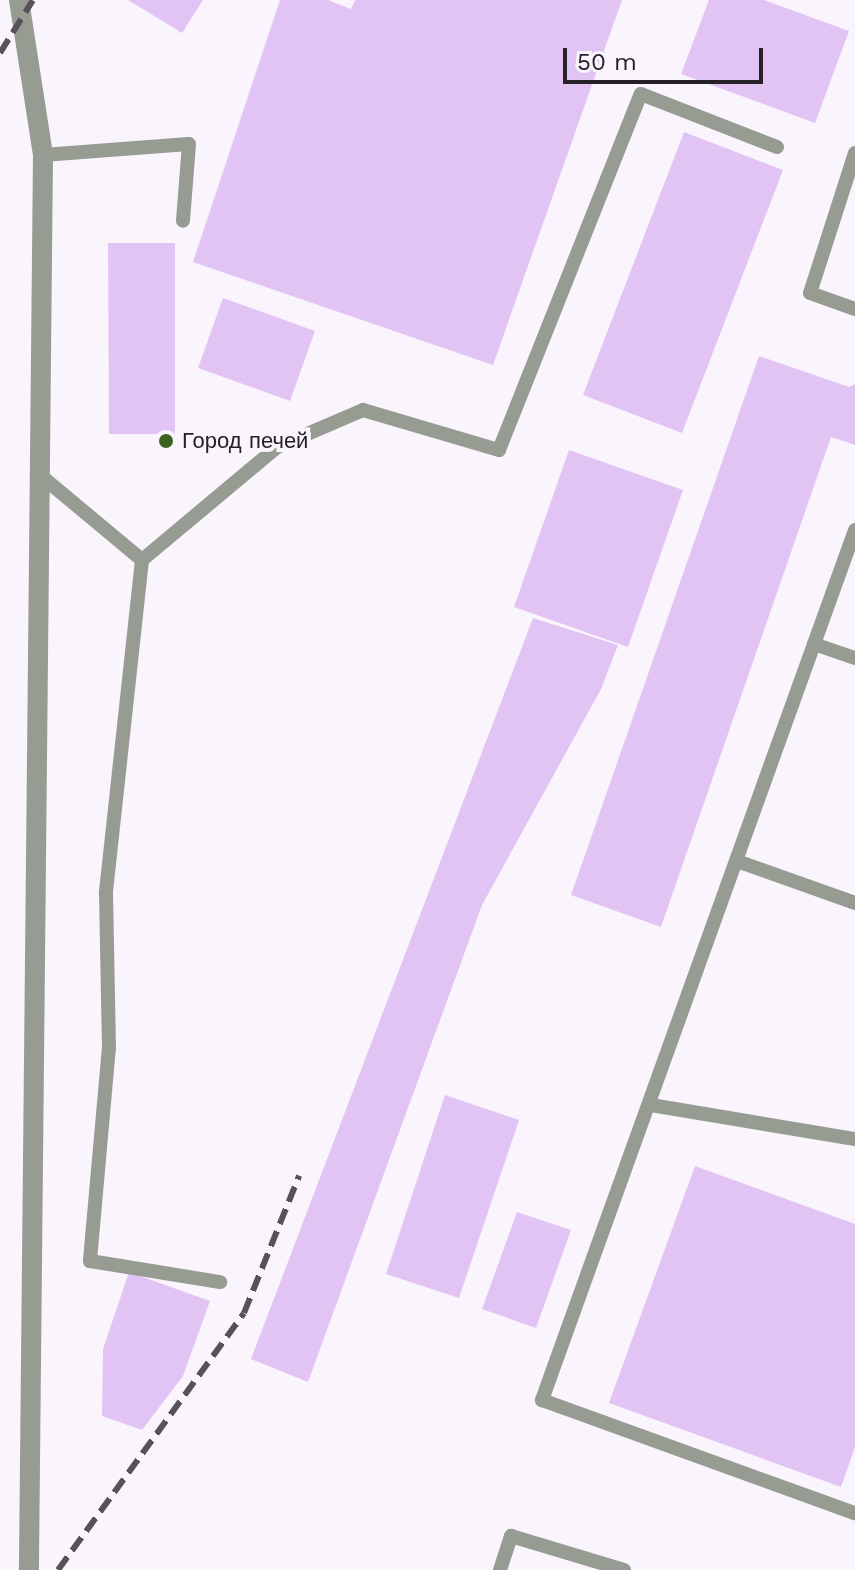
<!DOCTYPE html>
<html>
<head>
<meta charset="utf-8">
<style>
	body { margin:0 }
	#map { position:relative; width:855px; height:1570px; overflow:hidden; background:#faf4fd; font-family:"Work Sans",sans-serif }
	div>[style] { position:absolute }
	.building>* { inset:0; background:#e2c4f4 }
	.service>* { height:14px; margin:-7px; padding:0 7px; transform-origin:7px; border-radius:7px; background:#969c92 }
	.minor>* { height:20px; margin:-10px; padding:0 10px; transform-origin:10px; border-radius:10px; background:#969c92 }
	.rail>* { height:6px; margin-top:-3px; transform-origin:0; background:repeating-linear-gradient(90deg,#57525a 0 16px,transparent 0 24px) }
	.dots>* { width:22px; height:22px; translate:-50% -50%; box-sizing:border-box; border:4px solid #faf4fd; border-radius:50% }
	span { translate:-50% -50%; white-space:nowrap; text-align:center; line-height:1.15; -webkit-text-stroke:8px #faf4fd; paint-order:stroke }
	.poi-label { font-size:22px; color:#262129 }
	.left { translate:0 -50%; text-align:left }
	.scale { position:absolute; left:563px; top:48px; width:200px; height:36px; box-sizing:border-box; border:4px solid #262129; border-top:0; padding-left:10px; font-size:24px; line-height:28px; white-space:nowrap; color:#262129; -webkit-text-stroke:6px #faf4fd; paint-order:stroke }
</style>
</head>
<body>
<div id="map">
	<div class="building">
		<i style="clip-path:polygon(128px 0,203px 0,182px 33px)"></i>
		<i style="clip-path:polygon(280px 0,328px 0,351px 9px,355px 0,622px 0,493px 365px,193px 262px)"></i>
		<i style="clip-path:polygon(709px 0,764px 0,849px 31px,815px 123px,681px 74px)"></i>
		<i style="clip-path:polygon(684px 132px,783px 170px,682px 433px,583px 395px)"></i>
		<i style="clip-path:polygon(108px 243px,175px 243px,175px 434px,109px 434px)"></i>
		<i style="clip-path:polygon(223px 298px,315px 331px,290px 401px,198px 368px)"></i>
		<i style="clip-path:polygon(759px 356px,849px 387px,855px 384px,855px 445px,831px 437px,661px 927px,571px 895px)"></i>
		<i style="clip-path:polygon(569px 450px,683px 490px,628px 647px,514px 607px)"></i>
		<i style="clip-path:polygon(533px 618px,618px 645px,601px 689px,482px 905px,308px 1382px,251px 1359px)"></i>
		<i style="clip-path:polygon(445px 1095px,519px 1120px,459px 1298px,386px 1274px)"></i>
		<i style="clip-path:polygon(695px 1166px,855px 1224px,855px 1447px,841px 1487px,609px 1403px)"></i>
		<i style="clip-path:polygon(517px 1212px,571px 1230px,536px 1328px,482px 1309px)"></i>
		<i style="clip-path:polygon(129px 1272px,210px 1301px,183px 1376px,142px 1430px,102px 1416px,103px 1349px)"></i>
	</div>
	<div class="service">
		<i style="left:855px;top:153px;width:147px;rotate:107.8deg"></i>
		<i style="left:810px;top:293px;width:48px;rotate:19.6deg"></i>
		<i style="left:43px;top:155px;width:146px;rotate:-4.3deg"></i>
		<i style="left:189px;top:144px;width:77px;rotate:94.5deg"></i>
		<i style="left:40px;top:475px;width:133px;rotate:39.8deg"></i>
		<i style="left:142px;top:560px;width:335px;rotate:96.2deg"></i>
		<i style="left:106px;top:893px;width:154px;rotate:88.9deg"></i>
		<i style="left:109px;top:1047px;width:215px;rotate:95.1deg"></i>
		<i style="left:90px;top:1261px;width:132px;rotate:9.2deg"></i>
		<i style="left:855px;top:530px;width:925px;rotate:109.79deg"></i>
		<i style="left:542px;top:1400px;width:333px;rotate:19.9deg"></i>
		<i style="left:142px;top:560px;width:176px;rotate:-39.9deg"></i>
		<i style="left:277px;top:447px;width:94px;rotate:-23.3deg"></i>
		<i style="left:363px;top:410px;width:142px;rotate:16.4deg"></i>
		<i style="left:499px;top:450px;width:383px;rotate:-68.3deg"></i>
		<i style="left:641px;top:94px;width:146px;rotate:21.3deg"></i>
		<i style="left:814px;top:644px;width:43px;rotate:18.9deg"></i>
		<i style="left:737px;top:861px;width:125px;rotate:19.6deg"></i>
		<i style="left:651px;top:1105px;width:207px;rotate:9.5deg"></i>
		<i style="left:500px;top:1570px;width:36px;rotate:-72deg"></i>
		<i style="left:511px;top:1536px;width:118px;rotate:16.7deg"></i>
	</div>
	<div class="minor">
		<i style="left:19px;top:0;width:157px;rotate:81.2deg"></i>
		<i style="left:43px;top:155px;width:1415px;rotate:90.57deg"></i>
	</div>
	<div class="rail">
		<i style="left:0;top:53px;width:62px;rotate:-58.1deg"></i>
		<i style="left:58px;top:1570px;width:317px;rotate:-54.1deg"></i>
		<i style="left:244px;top:1313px;width:148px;rotate:-68.1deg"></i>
	</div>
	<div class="dots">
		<i style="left:166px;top:441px;background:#3c6420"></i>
	</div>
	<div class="poi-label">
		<span class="left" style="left:182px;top:441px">Город печей</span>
	</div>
	<div class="scale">50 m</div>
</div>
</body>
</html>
